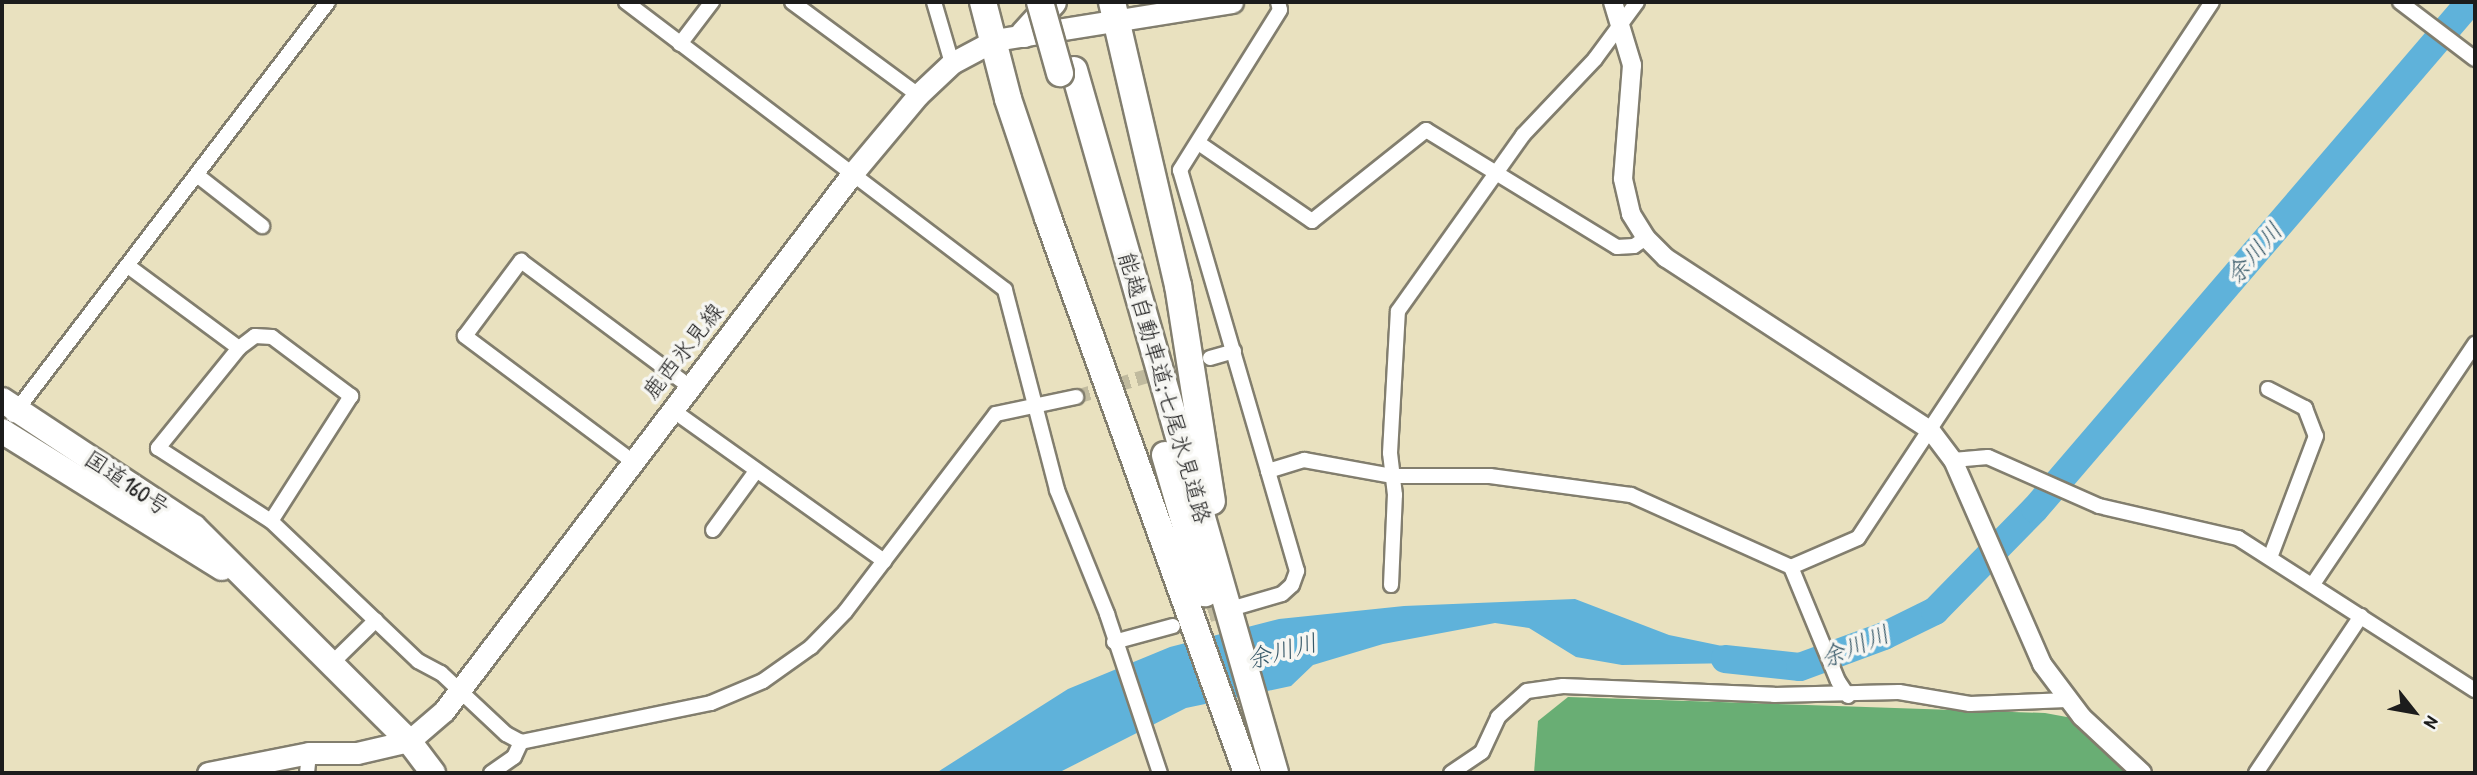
<!DOCTYPE html>
<html>
<head>
<meta charset="utf-8">
<style>
	body { margin:0 }
	#map { position:relative; width:2477px; height:775px; overflow:hidden; background:#e9e1bf; font-family:"Patrick Hand","Klee One",sans-serif }
	div>[style] { position:absolute }
	.forest>* { inset:0; background:#69ae74 }
	.water>* { inset:0; background:#5fb2da }
	.river>* { height:28px; margin:-14px; padding:0 14px; transform-origin:14px; border-radius:14px; background:#5fb2da }
	.minor-tunnel>* { height:14px; margin-top:-7px; transform-origin:0; background:repeating-linear-gradient(90deg,#c0ba9e 0 14px,transparent 0 21px) }
	.roads { filter:drop-shadow(2px 0 #827e6e) drop-shadow(-2px 0 #827e6e) drop-shadow(0 2px #827e6e) drop-shadow(0 -2px #827e6e) }
	.minor>* { height:14px; margin:-7px; padding:0 7px; transform-origin:7px; border-radius:7px; background:#fff }
	.tertiary>* { height:18px; margin:-9px; padding:0 9px; transform-origin:9px; border-radius:9px; background:#fff }
	.secondary>* { height:21px; margin:-10.5px; padding:0 10.5px; transform-origin:10.5px; border-radius:10.5px; background:#fff }
	.trunk>* { height:24px; margin:-12px; padding:0 12px; transform-origin:12px; border-radius:12px; background:#fff }
	.motorway>* { height:26px; margin:-13px; padding:0 13px; transform-origin:13px; border-radius:13px; background:#fff }
	.bridges { filter:drop-shadow(2px 0 #827e6e) drop-shadow(-2px 0 #827e6e) drop-shadow(0 2px #827e6e) drop-shadow(0 -2px #827e6e) }
	.motorway-bridge>* { height:26px; margin:-13px; padding:0 13px; transform-origin:13px; border-radius:13px; background:#fff }
	span { translate:-50% -50%; white-space:nowrap; text-align:center; line-height:1.15; -webkit-text-stroke:7px #f6f6f2; paint-order:stroke }
	.street-label { font-size:23px; color:#1c1c1c }
	.water-label { font-size:24px; color:#375868; font-style:italic }
	.frame { position:absolute; inset:0; border:4px solid #1c1c1c; pointer-events:none }
	.north { position:absolute; left:2379px; top:677px; width:70px; height:70px; -webkit-text-stroke:5px #f6f6f2; paint-order:stroke; rotate:121deg; font-size:19px; font-weight:700; line-height:28px; text-align:center; color:#1c1c1c }
	.north::after { content:''; display:block; margin:auto; width:24px; height:32px; background:#1c1c1c; clip-path:polygon(50% 0,100% 100%,50% 72%,0 100%) }
</style>
</head>
<body>
<div id="map">
	<div class="forest">
		<i style="clip-path:polygon(1568px 697px,2045px 713px,2094px 722px,2131px 773px,1534px 773px,1538px 721px)"></i>
	</div>
	<div class="water">
		<i style="clip-path:polygon(1575px 599px,1669px 635px,1800px 662px,1622px 665px,1576px 657px,1529px 628px,1495px 623px,1383px 644px,1313px 665px,1291px 686px,1186px 708px,1058px 773px,936px 773px,1068px 689px,1170px 647px,1279px 619px,1404px 606px)"></i>
	</div>
	<div class="river">
		<i style="left:1725px;top:659px;width:75px;rotate:6.1deg"></i>
		<i style="left:1800px;top:667px;width:90px;rotate:-20.3deg"></i>
		<i style="left:1884px;top:636px;width:57px;rotate:-26.1deg"></i>
		<i style="left:1935px;top:611px;width:143px;rotate:-45.6deg"></i>
		<i style="left:2035px;top:509px;width:668px;rotate:-49.37deg"></i>
	</div>
	<div class="minor-tunnel">
		<i style="left:1076px;top:397px;width:124px;rotate:-16.4deg"></i>
		<i style="left:1189px;top:621px;width:46px;rotate:-16.5deg"></i>
	</div>
	<div class="roads">
		<div class="minor">
			<i style="left:626px;top:2px;width:476px;rotate:37.2deg"></i>
			<i style="left:1005px;top:290px;width:207px;rotate:75.4deg"></i>
			<i style="left:1057px;top:490px;width:134px;rotate:68deg"></i>
			<i style="left:1107px;top:614px;width:168px;rotate:71.6deg"></i>
			<i style="left:792px;top:2px;width:157px;rotate:36.4deg"></i>
			<i style="left:934px;top:2px;width:64px;rotate:73.6deg"></i>
			<i style="left:1278px;top:2px;width:8px;rotate:76deg"></i>
			<i style="left:1280px;top:10px;width:189px;rotate:122deg"></i>
			<i style="left:1180px;top:170px;width:314px;rotate:73.7deg"></i>
			<i style="left:1268px;top:471px;width:38px;rotate:-17deg"></i>
			<i style="left:1304px;top:460px;width:89px;rotate:10.3deg"></i>
			<i style="left:1392px;top:476px;width:98px"></i>
			<i style="left:1490px;top:476px;width:142px;rotate:7.7deg"></i>
			<i style="left:1631px;top:495px;width:175px;rotate:24.2deg"></i>
			<i style="left:1791px;top:567px;width:123px;rotate:67.6deg"></i>
			<i style="left:1838px;top:681px;width:18px;rotate:56deg"></i>
			<i style="left:2400px;top:2px;width:94px;rotate:37.2deg"></i>
			<i style="left:680px;top:44px;width:53px;rotate:-52.7deg"></i>
			<i style="left:1200px;top:144px;width:136px;rotate:34.5deg"></i>
			<i style="left:1312px;top:221px;width:146px;rotate:-38.6deg"></i>
			<i style="left:1426px;top:130px;width:224px;rotate:31.5deg"></i>
			<i style="left:1617px;top:247px;width:17px;rotate:-3deg"></i>
			<i style="left:1634px;top:246px;width:14px;rotate:-34deg"></i>
			<i style="left:197px;top:175px;width:83px;rotate:38.1deg"></i>
			<i style="left:128px;top:266px;width:138px;rotate:36.5deg"></i>
			<i style="left:239px;top:348px;width:129px;rotate:129deg"></i>
			<i style="left:158px;top:448px;width:135px;rotate:32.9deg"></i>
			<i style="left:271px;top:521px;width:203px;rotate:43.6deg"></i>
			<i style="left:418px;top:661px;width:26px;rotate:28deg"></i>
			<i style="left:441px;top:673px;width:89px;rotate:43.2deg"></i>
			<i style="left:506px;top:734px;width:17px;rotate:28deg"></i>
			<i style="left:521px;top:742px;width:194px;rotate:-11.6deg"></i>
			<i style="left:711px;top:703px;width:56px;rotate:-22.9deg"></i>
			<i style="left:763px;top:681px;width:59px;rotate:-35.3deg"></i>
			<i style="left:811px;top:647px;width:49px;rotate:-45.8deg"></i>
			<i style="left:845px;top:612px;width:249px;rotate:-52.7deg"></i>
			<i style="left:996px;top:414px;width:82px;rotate:-12deg"></i>
			<i style="left:239px;top:348px;width:20px;rotate:-37deg"></i>
			<i style="left:255px;top:336px;width:17px;rotate:3deg"></i>
			<i style="left:272px;top:337px;width:99px;rotate:36.8deg"></i>
			<i style="left:351px;top:396px;width:148px;rotate:122.6deg"></i>
			<i style="left:1210px;top:358px;width:25px;rotate:-16deg"></i>
			<i style="left:2268px;top:389px;width:42px;rotate:27.2deg"></i>
			<i style="left:2305px;top:408px;width:30px;rotate:69deg"></i>
			<i style="left:2316px;top:436px;width:130px;rotate:110.7deg"></i>
			<i style="left:671px;top:409px;width:262px;rotate:35.5deg"></i>
			<i style="left:13px;top:415px;width:519px;rotate:-52.67deg"></i>
			<i style="left:1953px;top:460px;width:35px;rotate:-5deg"></i>
			<i style="left:1988px;top:457px;width:121px;rotate:23.8deg"></i>
			<i style="left:2099px;top:506px;width:143px;rotate:13deg"></i>
			<i style="left:2238px;top:538px;width:282px;rotate:32.7deg"></i>
			<i style="left:632px;top:461px;width:209px;rotate:-143.2deg"></i>
			<i style="left:465px;top:336px;width:94px;rotate:-53.3deg"></i>
			<i style="left:521px;top:261px;width:209px;rotate:36.7deg"></i>
			<i style="left:713px;top:530px;width:73px;rotate:-53.9deg"></i>
			<i style="left:1791px;top:567px;width:73px;rotate:-23.4deg"></i>
			<i style="left:1858px;top:538px;width:642px;rotate:-56.56deg"></i>
			<i style="left:2313px;top:584px;width:290px;rotate:-56deg"></i>
			<i style="left:1391px;top:585px;width:90px;rotate:-87.5deg"></i>
			<i style="left:1395px;top:495px;width:42px;rotate:-96.8deg"></i>
			<i style="left:1390px;top:453px;width:142px;rotate:-86.8deg"></i>
			<i style="left:1398px;top:311px;width:216px;rotate:-54.6deg"></i>
			<i style="left:1523px;top:135px;width:105px;rotate:-46.5deg"></i>
			<i style="left:1595px;top:59px;width:71px;rotate:-53.6deg"></i>
			<i style="left:1234px;top:608px;width:50px;rotate:-16.3deg"></i>
			<i style="left:1282px;top:594px;width:13px;rotate:-42deg"></i>
			<i style="left:1292px;top:585px;width:15px;rotate:-70deg"></i>
			<i style="left:1297px;top:571px;width:104px;rotate:-106.2deg"></i>
			<i style="left:1114px;top:642px;width:61px;rotate:-15.2deg"></i>
			<i style="left:330px;top:665px;width:64px;rotate:-44.4deg"></i>
			<i style="left:307px;top:773px;width:20px;rotate:-84deg"></i>
			<i style="left:491px;top:773px;width:28px;rotate:-35deg"></i>
			<i style="left:514px;top:757px;width:17px;rotate:-65deg"></i>
			<i style="left:1451px;top:773px;width:37px;rotate:-34deg"></i>
			<i style="left:1482px;top:752px;width:38px;rotate:-65deg"></i>
			<i style="left:1498px;top:717px;width:39px;rotate:-42deg"></i>
			<i style="left:1527px;top:691px;width:36px;rotate:-8deg"></i>
			<i style="left:1563px;top:686px;width:211px;rotate:2.4deg"></i>
			<i style="left:1774px;top:695px;width:125px;rotate:-1.4deg"></i>
			<i style="left:1899px;top:692px;width:72px;rotate:9.6deg"></i>
			<i style="left:1970px;top:704px;width:99px;rotate:-2.3deg"></i>
			<i style="left:2256px;top:773px;width:189px;rotate:-56.2deg"></i>
		</div>
		<div class="tertiary">
			<i style="left:1613px;top:2px;width:66px;rotate:73.2deg"></i>
			<i style="left:1632px;top:65px;width:114px;rotate:94.5deg"></i>
			<i style="left:1623px;top:179px;width:36px;rotate:77deg"></i>
			<i style="left:1631px;top:214px;width:28px;rotate:58deg"></i>
			<i style="left:1646px;top:238px;width:28px;rotate:45deg"></i>
			<i style="left:1666px;top:258px;width:316px;rotate:33.1deg"></i>
			<i style="left:1931px;top:431px;width:36px;rotate:53deg"></i>
			<i style="left:1953px;top:460px;width:223px;rotate:66.4deg"></i>
			<i style="left:2042px;top:664px;width:66px;rotate:53deg"></i>
			<i style="left:2082px;top:717px;width:82px;rotate:43deg"></i>
		</div>
		<div class="secondary">
			<i style="left:208px;top:773px;width:103px;rotate:-11.2deg"></i>
			<i style="left:309px;top:753px;width:48px"></i>
			<i style="left:357px;top:753px;width:53px;rotate:-13deg"></i>
			<i style="left:409px;top:741px;width:46px;rotate:-40.6deg"></i>
			<i style="left:444px;top:711px;width:674px;rotate:-52.77deg"></i>
			<i style="left:852px;top:174px;width:103px;rotate:-50.1deg"></i>
			<i style="left:918px;top:95px;width:47px;rotate:-43.3deg"></i>
			<i style="left:952px;top:63px;width:49px;rotate:-28.1deg"></i>
			<i style="left:995px;top:40px;width:240px;rotate:-9.1deg"></i>
		</div>
		<div class="trunk">
			<i style="left:2px;top:400px;width:230px;rotate:33.5deg"></i>
			<i style="left:194px;top:527px;width:303px;rotate:44.9deg"></i>
			<i style="left:409px;top:741px;width:40px;rotate:53deg"></i>
			<i style="left:2px;top:431px;width:259px;rotate:31.9deg"></i>
		</div>
		<div class="motorway">
			<i style="left:983px;top:2px;width:100px;rotate:75.5deg"></i>
			<i style="left:1008px;top:99px;width:126px;rotate:71.4deg"></i>
			<i style="left:1048px;top:218px;width:590px;rotate:70.27deg"></i>
			<i style="left:1112px;top:2px;width:291px;rotate:76.9deg"></i>
			<i style="left:1178px;top:285px;width:219px;rotate:81.1deg"></i>
			<i style="left:1024px;top:34px;width:43px;rotate:-47.8deg"></i>
			<i style="left:1074px;top:70px;width:731px;rotate:74.04deg"></i>
			<i style="left:1165px;top:455px;width:144px;rotate:73.8deg"></i>
		</div>
	</div>
	<div class="bridges">
		<div class="motorway-bridge">
			<i style="left:1040px;top:2px;width:74px;rotate:74.3deg"></i>
		</div>
	</div>
	<div class="street-label">
		<span style="left:683px;top:351px;rotate:-52deg">鹿西氷見線</span>
		<span style="left:1165px;top:388px;rotate:74deg">能越自動車道;七尾氷見道路</span>
		<span style="left:127px;top:483px;rotate:34deg">国道160号</span>
	</div>
	<div class="water-label">
		<span style="left:2254px;top:253px;rotate:-49deg">余川川</span>
		<span style="left:1855px;top:646px;rotate:-22deg">余川川</span>
		<span style="left:1282px;top:651px;rotate:-15deg">余川川</span>
	</div>
	<div class="frame"></div>
	<div class="north">N</div>
</div>
</body>
</html>
